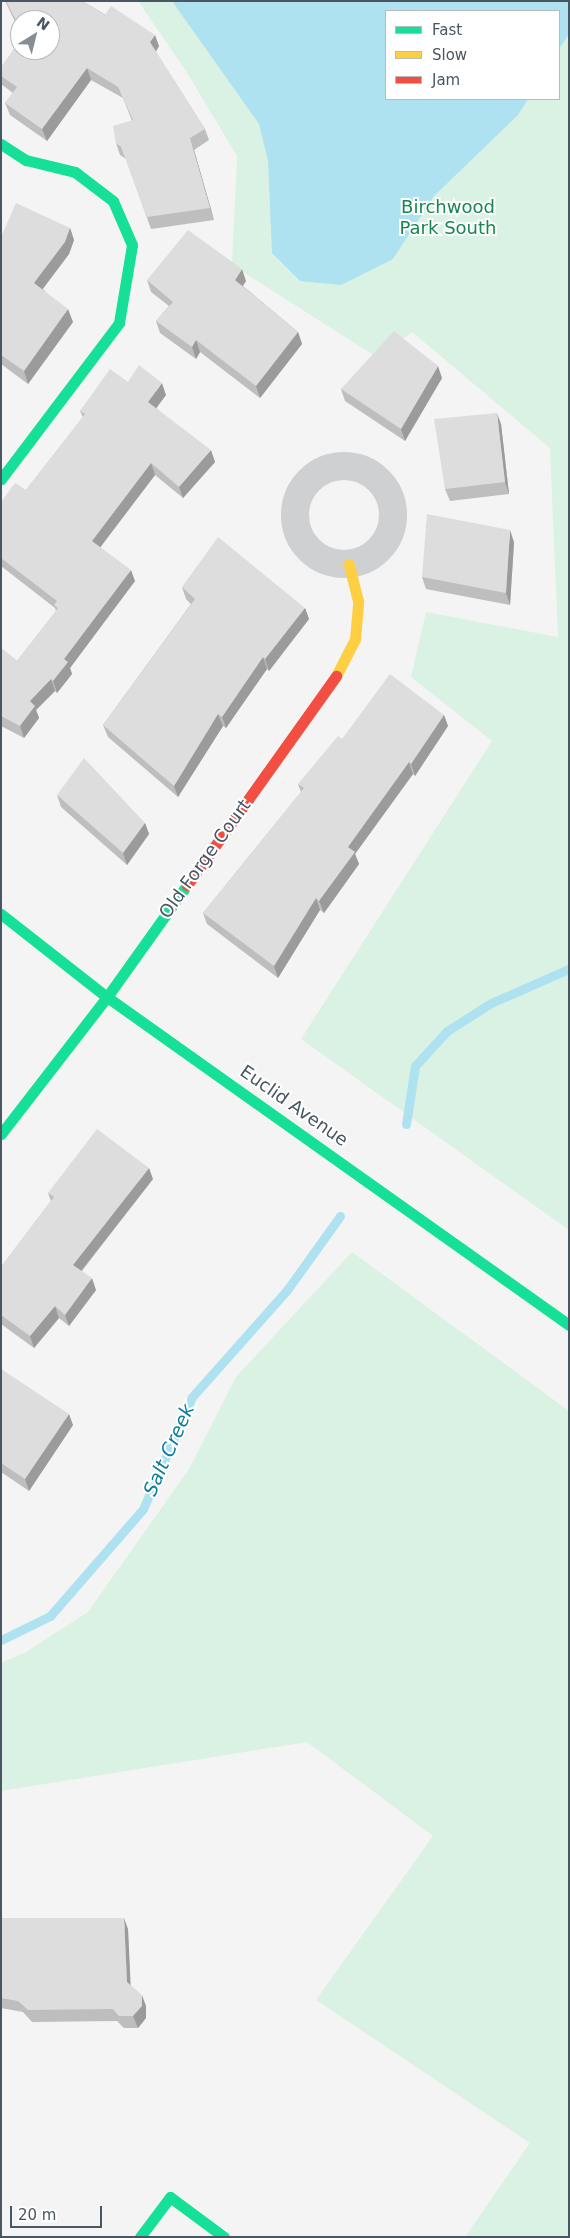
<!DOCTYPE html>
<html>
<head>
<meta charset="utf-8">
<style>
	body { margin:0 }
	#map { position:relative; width:570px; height:2238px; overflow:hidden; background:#f4f4f4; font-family:"DejaVu Sans",sans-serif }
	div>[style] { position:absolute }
	.green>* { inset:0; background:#d9f2e3 }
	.water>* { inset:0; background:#aee2f0 }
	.stream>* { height:9px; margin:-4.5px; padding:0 4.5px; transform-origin:4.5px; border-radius:4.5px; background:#aee2f0 }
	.street>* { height:28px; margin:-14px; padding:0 14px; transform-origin:14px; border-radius:14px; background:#ced0d2 }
	.street>.ring { margin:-14px; padding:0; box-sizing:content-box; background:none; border:28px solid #ced0d2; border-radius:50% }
	.fast>* { height:11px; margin:-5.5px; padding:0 5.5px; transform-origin:5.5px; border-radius:5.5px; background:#16e098 }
	.slow>* { height:11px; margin:-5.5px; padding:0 5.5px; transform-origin:5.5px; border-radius:5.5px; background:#ffcf43 }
	.jam>* { height:11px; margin:-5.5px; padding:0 5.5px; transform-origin:5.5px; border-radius:5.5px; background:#f24e42 }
	.wall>* { inset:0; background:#bebebf }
	.shaded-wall>* { inset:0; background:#9b9b9b }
	.building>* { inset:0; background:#ddddde }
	span { translate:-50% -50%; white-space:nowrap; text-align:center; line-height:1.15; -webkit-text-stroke:4px #fff; paint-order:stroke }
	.park-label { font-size:18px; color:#17864f }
	.street-label { font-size:18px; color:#4a5661 }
	.water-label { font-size:19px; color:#0c7c9b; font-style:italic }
	.frame { position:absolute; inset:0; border:2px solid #4a5661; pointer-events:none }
	.legend { position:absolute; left:385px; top:10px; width:175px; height:90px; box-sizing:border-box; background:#fff; border:1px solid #b7bbc0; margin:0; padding:6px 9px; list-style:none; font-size:15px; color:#4a5661 }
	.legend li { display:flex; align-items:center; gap:10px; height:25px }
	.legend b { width:25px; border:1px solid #b7bbc0 }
	.north { position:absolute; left:10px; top:10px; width:50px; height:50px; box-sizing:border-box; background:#fff; border:1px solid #b7bbc0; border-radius:50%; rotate:36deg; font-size:14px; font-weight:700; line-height:20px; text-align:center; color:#4a5661 }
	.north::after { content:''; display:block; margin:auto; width:18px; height:22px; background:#868d94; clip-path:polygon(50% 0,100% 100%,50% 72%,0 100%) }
	.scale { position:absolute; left:10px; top:2206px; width:92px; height:22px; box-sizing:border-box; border:2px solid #4a5661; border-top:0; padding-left:6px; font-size:15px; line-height:18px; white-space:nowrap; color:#4a5661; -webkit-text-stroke:4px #fff; paint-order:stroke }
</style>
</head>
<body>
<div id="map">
	<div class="green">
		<i style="clip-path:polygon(evenodd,138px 1px,569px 1px,569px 1230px,301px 1039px,492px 741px,411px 677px,426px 612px,558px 637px,550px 448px,412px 332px,378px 358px,232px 265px,237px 156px,186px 71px,138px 1px,386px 11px,559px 11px,559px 99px,386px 99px,386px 11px)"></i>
		<i style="clip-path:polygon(352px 1252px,569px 1411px,569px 2237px,465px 2237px,530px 2143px,316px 2000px,433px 1836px,307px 1742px,1px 1791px,1px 1663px,26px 1652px,88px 1612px,189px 1469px,236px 1377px)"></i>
	</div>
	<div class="water">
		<i style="clip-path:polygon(172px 1px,569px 1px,569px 34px,559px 49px,559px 11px,386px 11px,386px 99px,528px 99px,518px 115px,434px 196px,393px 259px,341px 285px,300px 281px,272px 253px,268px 161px,259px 124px)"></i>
	</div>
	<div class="stream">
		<i style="left:406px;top:1124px;width:59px;rotate:-81.2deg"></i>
		<i style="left:415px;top:1066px;width:47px;rotate:-47.6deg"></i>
		<i style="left:447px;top:1031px;width:52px;rotate:-32.5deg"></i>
		<i style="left:491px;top:1003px;width:85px;rotate:-23.6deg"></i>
		<i style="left:1px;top:1640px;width:55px;rotate:-26.1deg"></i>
		<i style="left:50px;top:1616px;width:142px;rotate:-49deg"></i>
		<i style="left:143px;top:1509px;width:122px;rotate:-66.4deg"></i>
		<i style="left:192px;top:1397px;width:143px;rotate:-48.4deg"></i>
		<i style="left:287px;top:1290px;width:91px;rotate:-54.4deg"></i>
	</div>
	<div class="street">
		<i class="ring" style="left:295px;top:466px;width:70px;height:70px"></i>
	</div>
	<div class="fast">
		<i style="left:1px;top:144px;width:30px;rotate:33deg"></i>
		<i style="left:26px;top:160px;width:50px;rotate:13.8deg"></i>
		<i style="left:75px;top:172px;width:48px;rotate:37.3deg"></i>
		<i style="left:113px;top:201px;width:48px;rotate:66.6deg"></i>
		<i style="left:132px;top:245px;width:79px;rotate:99.5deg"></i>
		<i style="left:119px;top:323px;width:196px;rotate:127.1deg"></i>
		<i style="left:1px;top:914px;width:135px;rotate:38.1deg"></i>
		<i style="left:107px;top:997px;width:567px;rotate:35.37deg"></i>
		<i style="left:1px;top:1134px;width:173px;rotate:-52.3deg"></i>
		<i style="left:107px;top:997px;width:138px;rotate:-54.5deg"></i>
		<i style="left:140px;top:2237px;width:50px;rotate:-53.1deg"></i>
		<i style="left:170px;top:2197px;width:67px;rotate:36.5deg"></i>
	</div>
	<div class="slow">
		<i style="left:336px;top:676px;width:42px;rotate:-62.8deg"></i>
		<i style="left:355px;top:639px;width:38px;rotate:-85deg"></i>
		<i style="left:358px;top:601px;width:38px;rotate:-104deg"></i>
	</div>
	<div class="jam">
		<i style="left:187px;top:885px;width:257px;rotate:-54.5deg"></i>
	</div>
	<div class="wall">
		<i style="clip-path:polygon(5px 1px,82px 1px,159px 46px,156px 52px,205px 129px,209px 140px,194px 150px,214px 220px,151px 229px,126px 159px,120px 155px,116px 143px,132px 121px,123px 98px,91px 80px,47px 141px,10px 115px,5px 103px,13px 93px,1px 84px,1px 67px,50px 50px,20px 20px,20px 32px)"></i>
		<i style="clip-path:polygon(70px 228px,74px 240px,69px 254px,43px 289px,73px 322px,28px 384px,1px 364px,1px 237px)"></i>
		<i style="clip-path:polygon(147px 280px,246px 281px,243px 286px,298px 332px,302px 344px,260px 398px,200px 352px,196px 359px,160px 333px,156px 321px,169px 306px,151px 292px)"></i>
		<i style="clip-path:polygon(442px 378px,405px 441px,345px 401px,341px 389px)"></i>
		<i style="clip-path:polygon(128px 382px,166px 395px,156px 408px,215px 462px,183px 498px,155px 475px,100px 547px,135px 581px,70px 668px,72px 674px,57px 693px,55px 691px,36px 710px,39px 718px,24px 738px,1px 726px,1px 648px,17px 661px,56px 611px,55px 608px,1px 566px,1px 502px,26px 490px,83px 417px,80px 411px)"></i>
		<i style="clip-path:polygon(501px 424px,509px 494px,450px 501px,445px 489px)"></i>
		<i style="clip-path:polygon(514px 542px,510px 605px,426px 589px,422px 577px)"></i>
		<i style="clip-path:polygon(182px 587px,305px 608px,309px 619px,269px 671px,267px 669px,226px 728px,223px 726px,178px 797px,108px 737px,103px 725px,191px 604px,186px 599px)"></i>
		<i style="clip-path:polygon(444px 715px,448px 726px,415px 776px,413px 774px,355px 854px,359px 864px,324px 913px,320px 910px,278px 978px,207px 924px,203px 913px,301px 792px,298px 784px,342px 739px)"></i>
		<i style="clip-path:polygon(57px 795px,145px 823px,149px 834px,127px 865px,61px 807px)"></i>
		<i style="clip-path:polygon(153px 1179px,82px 1271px,96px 1290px,69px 1326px,59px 1318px,34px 1348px,1px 1324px,1px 1267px,51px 1201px,48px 1193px)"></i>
		<i style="clip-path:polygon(1px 1369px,73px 1425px,29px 1491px,1px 1472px)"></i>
		<i style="clip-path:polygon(1px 1918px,128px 1929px,130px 1985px,146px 2006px,146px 2018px,138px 2028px,124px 2028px,117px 2021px,32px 2022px,23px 2012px,1px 2008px)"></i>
	</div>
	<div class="shaded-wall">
		<i style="clip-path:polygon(155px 35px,159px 46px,154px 54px,150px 42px)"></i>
		<i style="clip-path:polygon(87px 68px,91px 80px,47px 141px,42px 129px)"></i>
		<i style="clip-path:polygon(190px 138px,194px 150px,214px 220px,210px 208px)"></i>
		<i style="clip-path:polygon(70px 228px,74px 240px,69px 254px,38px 295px,34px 283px)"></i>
		<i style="clip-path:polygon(242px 269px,246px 281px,239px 291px,235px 280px)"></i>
		<i style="clip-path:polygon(68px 309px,73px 322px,28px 384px,24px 371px)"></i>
		<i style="clip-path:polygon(298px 332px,302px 344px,260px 398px,256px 386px)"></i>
		<i style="clip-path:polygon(196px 340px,200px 352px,196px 359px,192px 347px)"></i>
		<i style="clip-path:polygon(438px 366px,442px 378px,405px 441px,401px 429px)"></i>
		<i style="clip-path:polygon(162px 383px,166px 395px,152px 414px,148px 402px)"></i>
		<i style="clip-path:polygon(497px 413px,501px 424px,509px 494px,505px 482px)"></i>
		<i style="clip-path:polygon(211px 450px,215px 462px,183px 498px,179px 487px)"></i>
		<i style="clip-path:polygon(151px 463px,155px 475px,96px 553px,92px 541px)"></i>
		<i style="clip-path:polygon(510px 530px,514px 542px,510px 605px,506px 593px)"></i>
		<i style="clip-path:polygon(131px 570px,135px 581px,70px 668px,72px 674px,57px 693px,53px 681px,64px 659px)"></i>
		<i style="clip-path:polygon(305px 608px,309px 619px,269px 671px,265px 659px)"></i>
		<i style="clip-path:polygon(263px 657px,267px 669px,226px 728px,222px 717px)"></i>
		<i style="clip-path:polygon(51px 679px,55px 691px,36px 710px,39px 718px,24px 738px,20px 726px,30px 701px)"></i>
		<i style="clip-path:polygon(218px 714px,223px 726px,178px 797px,174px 786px)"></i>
		<i style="clip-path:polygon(444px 715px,448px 726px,415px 776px,411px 764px)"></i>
		<i style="clip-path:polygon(409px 762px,413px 774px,355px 854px,359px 864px,324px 913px,319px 901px,348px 847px)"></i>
		<i style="clip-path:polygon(145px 823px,149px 834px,127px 865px,123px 853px)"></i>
		<i style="clip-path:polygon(316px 898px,320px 910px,278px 978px,274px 966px)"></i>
		<i style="clip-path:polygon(149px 1168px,153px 1179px,77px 1276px,73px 1265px)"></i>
		<i style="clip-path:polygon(92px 1278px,96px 1290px,69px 1326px,65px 1315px)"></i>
		<i style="clip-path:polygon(55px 1306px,59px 1318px,34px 1348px,30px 1336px)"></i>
		<i style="clip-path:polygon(69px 1414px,73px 1425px,29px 1491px,25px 1479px)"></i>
		<i style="clip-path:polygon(124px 1918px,128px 1929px,131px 1993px,127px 1982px)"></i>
		<i style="clip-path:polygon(142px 1995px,146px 2006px,146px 2018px,138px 2028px,133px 2016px)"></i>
	</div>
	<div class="building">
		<i style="clip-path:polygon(6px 1px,82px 1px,105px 15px,111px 6px,155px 35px,150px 42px,205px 129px,190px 138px,210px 208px,147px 217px,121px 147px,116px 143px,113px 126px,133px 120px,118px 87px,87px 68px,42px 129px,5px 103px,17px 87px,1px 76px,1px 67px,20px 40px,20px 50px,50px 50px,50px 20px,20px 20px,20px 28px)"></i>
		<i style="clip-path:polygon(16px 203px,70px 228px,65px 242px,34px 283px,68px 309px,24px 371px,1px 355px,1px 237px)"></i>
		<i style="clip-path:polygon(188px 230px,242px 269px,235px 280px,298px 332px,256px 386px,196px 340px,192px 347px,156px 321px,173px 302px,147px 280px)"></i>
		<i style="clip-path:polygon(394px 331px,438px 366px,401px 429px,341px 389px)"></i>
		<i style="clip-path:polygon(139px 365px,162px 383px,148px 402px,211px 450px,179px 487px,151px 463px,92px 541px,131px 570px,64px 659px,68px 662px,53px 681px,51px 679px,30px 701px,35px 706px,20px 726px,1px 716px,1px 648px,17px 661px,58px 608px,54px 605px,57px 601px,1px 558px,1px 502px,15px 483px,26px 490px,85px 414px,80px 411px,110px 369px,128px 382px)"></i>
		<i style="clip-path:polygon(497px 413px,505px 482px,445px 489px,434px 419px)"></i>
		<i style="clip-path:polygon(427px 514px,510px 530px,506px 593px,422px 577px)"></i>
		<i style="clip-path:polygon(218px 537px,305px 608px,265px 659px,263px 657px,222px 717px,218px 714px,174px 786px,103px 725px,195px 599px,182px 587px)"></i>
		<i style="clip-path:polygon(390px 674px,444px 715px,411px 764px,409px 762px,348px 847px,355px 852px,319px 901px,316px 898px,274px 966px,203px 913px,304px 788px,298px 784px,338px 736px,342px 739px)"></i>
		<i style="clip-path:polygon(84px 758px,145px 823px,123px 853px,57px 795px)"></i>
		<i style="clip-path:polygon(97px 1129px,149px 1168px,73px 1265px,92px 1278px,65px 1315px,55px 1306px,30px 1336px,1px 1315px,1px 1267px,54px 1197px,48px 1193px)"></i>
		<i style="clip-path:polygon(1px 1369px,69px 1414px,25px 1479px,1px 1463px)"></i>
		<i style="clip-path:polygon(1px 1918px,124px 1918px,127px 1982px,142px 1995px,142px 2006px,133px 2016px,119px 2016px,113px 2009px,28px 2010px,18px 2001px,1px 1998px)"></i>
	</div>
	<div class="park-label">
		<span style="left:448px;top:218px">Birchwood<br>Park South</span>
	</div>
	<div class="street-label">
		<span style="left:205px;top:859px;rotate:-54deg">Old Forge Court</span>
		<span style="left:294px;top:1106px;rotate:35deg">Euclid Avenue</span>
	</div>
	<div class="water-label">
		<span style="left:169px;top:1450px;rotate:-66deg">Salt Creek</span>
	</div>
	<div class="frame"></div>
	<ul class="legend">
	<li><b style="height:6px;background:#16e098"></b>Fast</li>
	<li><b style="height:6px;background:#ffcf43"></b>Slow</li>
	<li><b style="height:6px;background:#f24e42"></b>Jam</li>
	</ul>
	<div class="north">N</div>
	<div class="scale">20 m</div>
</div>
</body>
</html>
